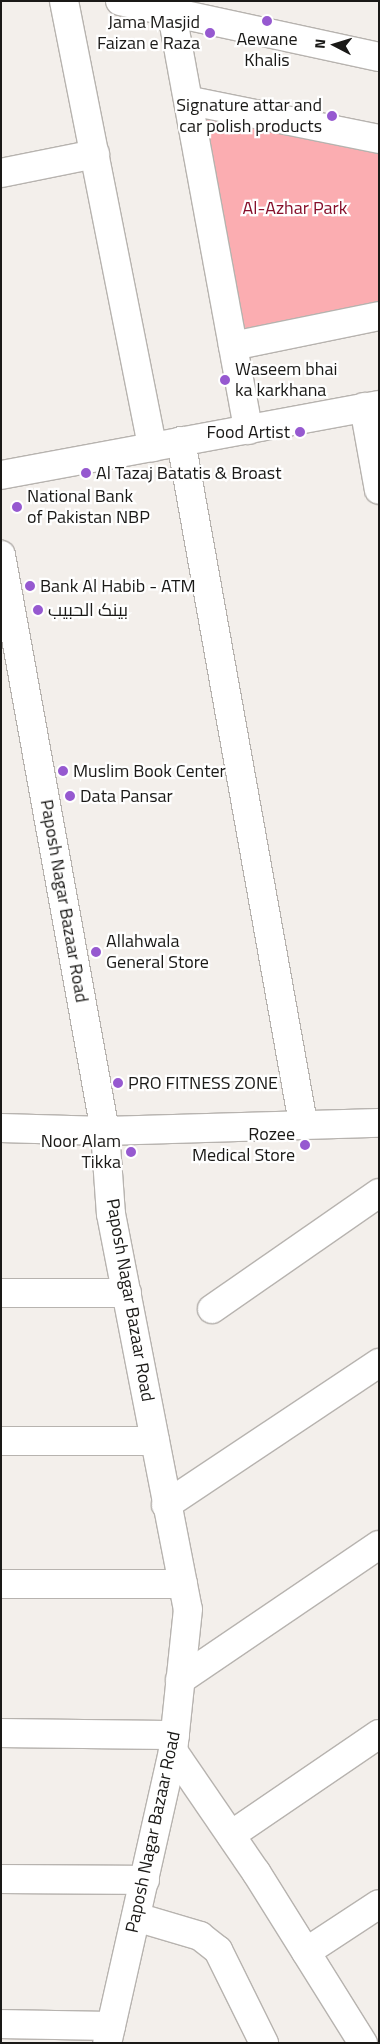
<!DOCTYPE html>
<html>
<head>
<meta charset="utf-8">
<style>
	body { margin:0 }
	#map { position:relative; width:380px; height:2044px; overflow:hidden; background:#f3efeb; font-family:"Titillium Web",Cairo,sans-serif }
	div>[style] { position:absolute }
	.green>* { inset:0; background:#fbadb1 }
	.roads { filter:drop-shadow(1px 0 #b7b3af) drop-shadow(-1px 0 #b7b3af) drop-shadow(0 1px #b7b3af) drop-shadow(0 -1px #b7b3af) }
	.minor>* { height:28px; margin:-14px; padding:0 14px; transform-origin:14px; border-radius:14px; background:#fff }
	.dots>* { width:14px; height:14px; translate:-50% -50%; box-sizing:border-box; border:2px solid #fff; border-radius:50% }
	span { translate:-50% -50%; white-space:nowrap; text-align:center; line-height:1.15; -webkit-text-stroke:4.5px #fff; paint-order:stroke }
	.poi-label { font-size:18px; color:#1a1917 }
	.right { translate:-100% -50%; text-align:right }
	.left { translate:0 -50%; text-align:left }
	.park-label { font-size:18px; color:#86102b }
	.street-label { font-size:18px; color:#1a1917 }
	.frame { position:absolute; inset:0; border:2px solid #1a1917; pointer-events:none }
	.north { position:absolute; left:310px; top:20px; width:50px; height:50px; -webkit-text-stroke:4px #fff; paint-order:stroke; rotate:275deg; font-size:14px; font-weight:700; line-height:20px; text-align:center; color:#1a1917 }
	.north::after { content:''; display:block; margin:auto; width:18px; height:22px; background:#1a1917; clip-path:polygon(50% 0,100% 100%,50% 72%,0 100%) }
</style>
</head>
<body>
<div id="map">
	<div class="green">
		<i style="clip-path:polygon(191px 101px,379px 139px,379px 316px,233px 346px)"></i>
	</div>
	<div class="roads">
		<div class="minor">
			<i style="left:64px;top:1px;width:455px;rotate:78.8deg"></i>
			<i style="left:120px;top:1px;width:265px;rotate:12.2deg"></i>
			<i style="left:175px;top:1px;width:13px;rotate:103deg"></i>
			<i style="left:172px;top:14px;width:423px;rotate:79.6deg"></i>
			<i style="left:191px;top:101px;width:192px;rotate:11.4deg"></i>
			<i style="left:1px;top:173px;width:96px;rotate:-11.4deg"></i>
			<i style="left:233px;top:346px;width:149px;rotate:-11.6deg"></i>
			<i style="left:364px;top:407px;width:84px;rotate:79.8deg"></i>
			<i style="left:181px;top:441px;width:693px;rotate:79.86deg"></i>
			<i style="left:1px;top:475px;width:384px;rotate:-10.5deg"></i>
			<i style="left:1px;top:555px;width:585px;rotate:79.77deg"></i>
			<i style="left:105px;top:1131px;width:83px;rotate:85.9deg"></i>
			<i style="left:111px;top:1214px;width:402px;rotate:79deg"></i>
			<i style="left:188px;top:1609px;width:143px;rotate:96deg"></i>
			<i style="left:173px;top:1751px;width:299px;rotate:102.7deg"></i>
			<i style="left:1px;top:1128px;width:104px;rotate:1.7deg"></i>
			<i style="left:105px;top:1131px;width:274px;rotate:-1.7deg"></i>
			<i style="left:1px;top:1293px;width:126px"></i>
			<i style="left:212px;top:1309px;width:203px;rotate:-34.8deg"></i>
			<i style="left:1px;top:1441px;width:154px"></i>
			<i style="left:166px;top:1505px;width:256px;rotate:-33.7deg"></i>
			<i style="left:1px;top:1584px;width:182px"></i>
			<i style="left:180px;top:1680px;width:240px;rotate:-34.2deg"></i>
			<i style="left:1px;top:1733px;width:174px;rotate:0.7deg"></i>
			<i style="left:173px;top:1751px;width:147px;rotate:55.6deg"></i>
			<i style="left:256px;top:1872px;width:202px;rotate:58deg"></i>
			<i style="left:231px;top:1835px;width:179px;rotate:-34.3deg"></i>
			<i style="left:1px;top:1879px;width:144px;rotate:0.4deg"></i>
			<i style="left:136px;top:1917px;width:67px;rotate:16.5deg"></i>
			<i style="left:200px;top:1936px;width:23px;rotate:38deg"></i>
			<i style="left:218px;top:1950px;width:104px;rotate:63.7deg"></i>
			<i style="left:306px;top:1952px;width:87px;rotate:-33.3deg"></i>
			<i style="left:1px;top:2024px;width:110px;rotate:1deg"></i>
		</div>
	</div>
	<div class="dots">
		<i style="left:267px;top:21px;background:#9659d0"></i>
		<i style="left:210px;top:33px;background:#9659d0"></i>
		<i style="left:332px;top:116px;background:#9659d0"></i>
		<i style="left:225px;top:380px;background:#9659d0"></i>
		<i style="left:300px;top:432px;background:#9659d0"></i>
		<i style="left:86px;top:473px;background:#9659d0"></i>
		<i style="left:17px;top:507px;background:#9659d0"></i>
		<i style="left:30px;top:586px;background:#9659d0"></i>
		<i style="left:38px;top:610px;background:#9659d0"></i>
		<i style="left:63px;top:771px;background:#9659d0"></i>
		<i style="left:70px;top:796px;background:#9659d0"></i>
		<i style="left:96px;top:952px;background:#9659d0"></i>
		<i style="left:118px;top:1083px;background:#9659d0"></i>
		<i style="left:305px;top:1145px;background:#9659d0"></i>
		<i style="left:131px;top:1152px;background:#9659d0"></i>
	</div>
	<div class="poi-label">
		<span class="right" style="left:200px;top:33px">Jama Masjid<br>Faizan e Raza</span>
		<span style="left:267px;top:50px">Aewane<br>Khalis</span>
		<span class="right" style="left:322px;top:116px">Signature attar and<br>car polish products</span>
		<span class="left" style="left:235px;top:380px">Waseem bhai<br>ka karkhana</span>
		<span class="right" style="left:290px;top:432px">Food Artist</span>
		<span class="left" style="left:96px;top:473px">Al Tazaj Batatis &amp; Broast</span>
		<span class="left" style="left:27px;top:507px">National Bank<br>of Pakistan NBP</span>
		<span class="left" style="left:40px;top:586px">Bank Al Habib - ATM</span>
		<span class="left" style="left:48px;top:610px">بينک الحبيب</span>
		<span class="left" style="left:73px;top:771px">Muslim Book Center</span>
		<span class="left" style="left:80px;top:796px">Data Pansar</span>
		<span class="left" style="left:106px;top:952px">Allahwala<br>General Store</span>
		<span class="left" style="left:128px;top:1083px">PRO FITNESS ZONE</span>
		<span class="right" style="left:295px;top:1145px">Rozee<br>Medical Store</span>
		<span class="right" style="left:121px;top:1152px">Noor Alam<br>Tikka</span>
	</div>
	<div class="park-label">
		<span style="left:295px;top:208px">Al-Azhar Park</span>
	</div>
	<div class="street-label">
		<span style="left:64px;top:901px;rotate:80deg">Paposh Nagar Bazaar Road</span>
		<span style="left:130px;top:1300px;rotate:80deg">Paposh Nagar Bazaar Road</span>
		<span style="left:153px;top:1832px;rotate:-78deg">Paposh Nagar Bazaar Road</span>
	</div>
	<div class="frame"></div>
	<div class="north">N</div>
</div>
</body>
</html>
